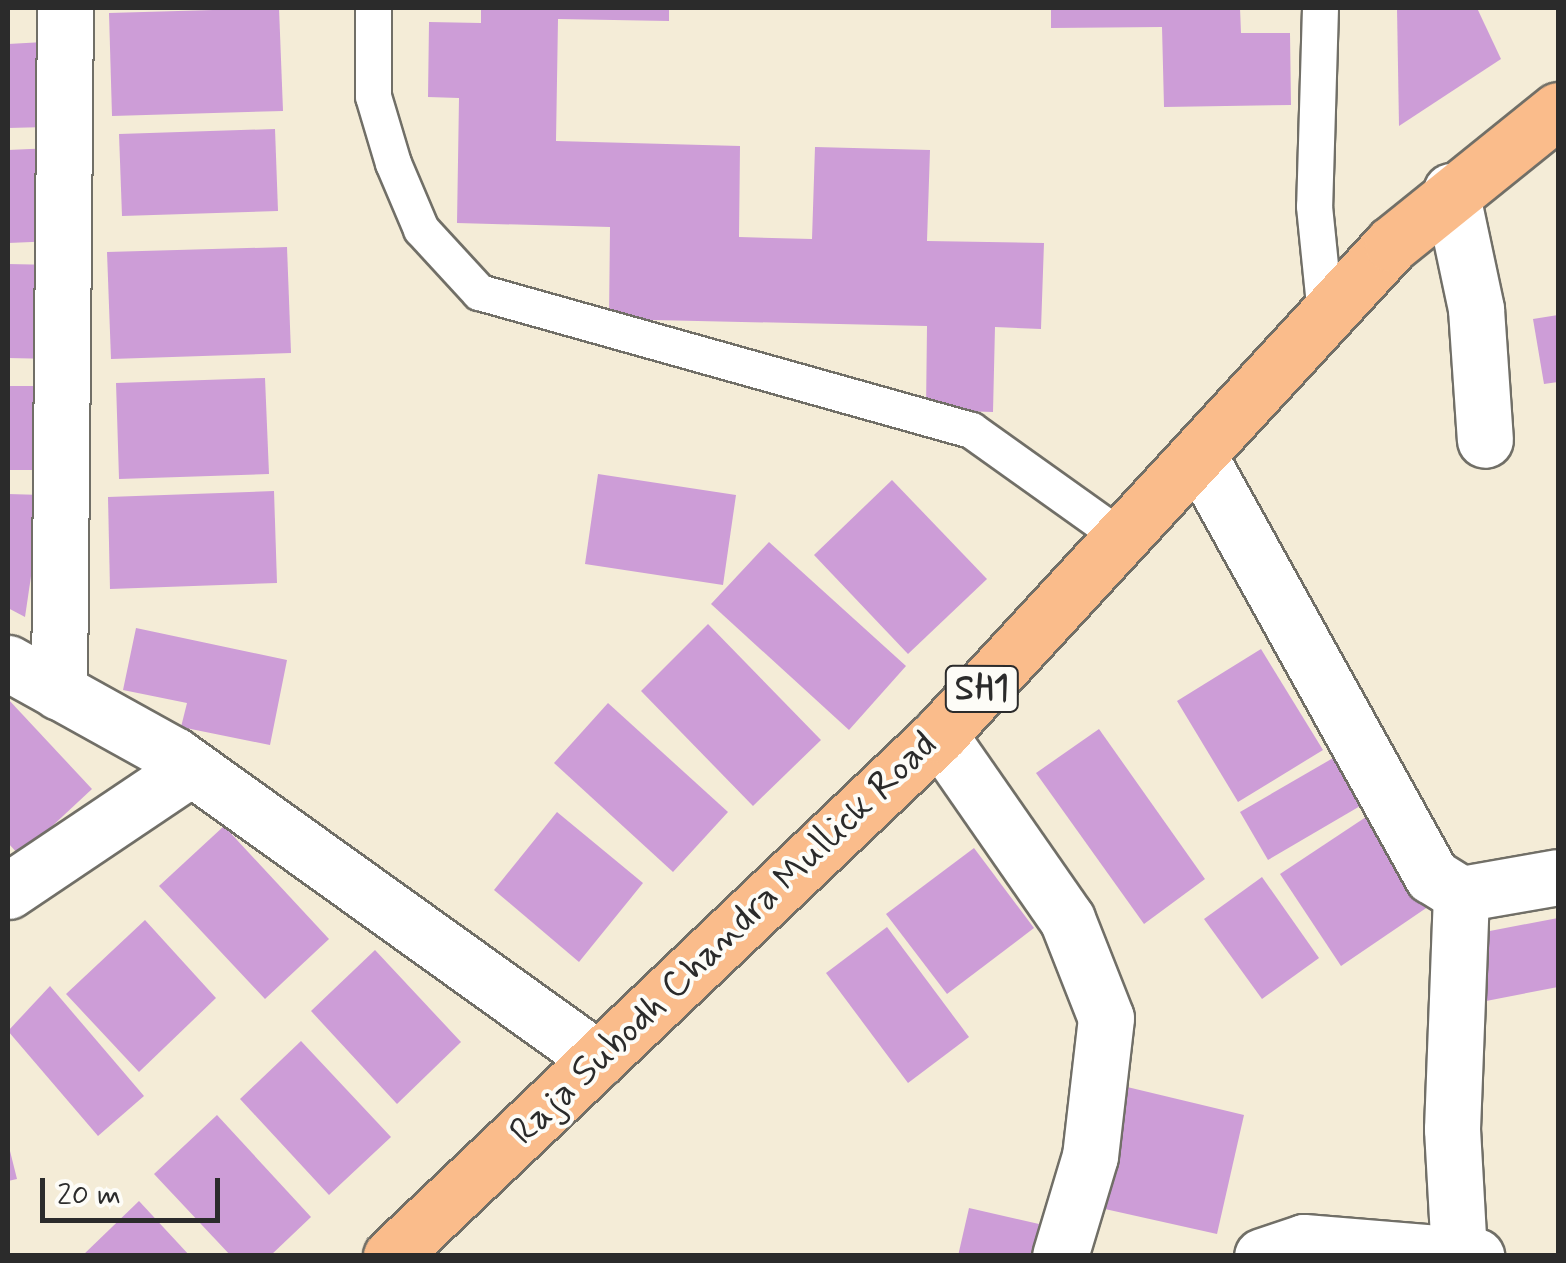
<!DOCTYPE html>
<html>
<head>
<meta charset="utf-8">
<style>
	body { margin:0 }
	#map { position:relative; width:1566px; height:1263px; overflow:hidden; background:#f4ecd7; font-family:Mynerve,sans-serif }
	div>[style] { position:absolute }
	.building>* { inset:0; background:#cd9dd7 }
	.roads { filter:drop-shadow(2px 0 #716f67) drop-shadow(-2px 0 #716f67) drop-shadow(0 2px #716f67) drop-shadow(0 -2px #716f67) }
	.service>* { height:35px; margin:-17.5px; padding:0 17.5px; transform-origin:17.5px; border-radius:17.5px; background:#fff }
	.minor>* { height:55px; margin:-27.5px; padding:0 27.5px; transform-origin:27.5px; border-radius:27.5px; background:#fff }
	.primary>* { height:55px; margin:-27.5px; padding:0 27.5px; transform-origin:27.5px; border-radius:27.5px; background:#fabc8b }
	span { translate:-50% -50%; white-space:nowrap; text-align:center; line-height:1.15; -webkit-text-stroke:8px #fdfcf7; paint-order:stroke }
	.shield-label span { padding:2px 8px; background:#fdfcf7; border:2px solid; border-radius:8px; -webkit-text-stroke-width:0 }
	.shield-label { font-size:35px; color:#2b2b2b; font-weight:700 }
	.street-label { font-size:38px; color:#2b2b2b }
	.frame { position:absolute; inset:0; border:10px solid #2b2b2b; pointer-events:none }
	.scale { position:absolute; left:40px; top:1178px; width:180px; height:45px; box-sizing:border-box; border:5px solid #2b2b2b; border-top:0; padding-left:12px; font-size:30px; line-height:35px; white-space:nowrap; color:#2b2b2b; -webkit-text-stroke:8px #fdfcf7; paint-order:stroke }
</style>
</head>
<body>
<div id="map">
	<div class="building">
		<i style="clip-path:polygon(279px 8px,283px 111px,112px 116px,109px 13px)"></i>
		<i style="clip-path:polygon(481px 8px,669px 8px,669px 21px,558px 19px,556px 141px,740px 146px,739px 237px,812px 239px,815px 147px,930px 150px,927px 241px,1044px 243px,1041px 329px,995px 327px,993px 412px,926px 410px,927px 326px,609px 319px,610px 227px,457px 223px,459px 98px,428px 97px,429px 22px,481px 23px)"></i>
		<i style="clip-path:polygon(1051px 8px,1240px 8px,1241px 33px,1290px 33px,1291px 105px,1164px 107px,1162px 27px,1051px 28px)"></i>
		<i style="clip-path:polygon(1397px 8px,1477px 8px,1501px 59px,1399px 126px)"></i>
		<i style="clip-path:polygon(44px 42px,47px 127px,8px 128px,8px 44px)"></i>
		<i style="clip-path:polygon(275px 129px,278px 211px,122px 216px,119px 134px)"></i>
		<i style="clip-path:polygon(53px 148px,56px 241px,8px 243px,8px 150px)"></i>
		<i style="clip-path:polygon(287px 247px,291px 353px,111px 359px,107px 252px)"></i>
		<i style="clip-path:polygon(8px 264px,56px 265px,54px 359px,8px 358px)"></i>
		<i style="clip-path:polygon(1558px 315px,1558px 382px,1544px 384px,1533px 319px)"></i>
		<i style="clip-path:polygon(265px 378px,269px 474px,119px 479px,116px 383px)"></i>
		<i style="clip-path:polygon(8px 386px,35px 386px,34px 470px,8px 470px)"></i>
		<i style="clip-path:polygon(598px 474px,736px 495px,723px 585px,585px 564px)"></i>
		<i style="clip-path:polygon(892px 480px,987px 579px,908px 654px,814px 555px)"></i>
		<i style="clip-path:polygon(274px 491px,277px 583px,110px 589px,108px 497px)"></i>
		<i style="clip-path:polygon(8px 494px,43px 495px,25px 617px,8px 608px)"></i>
		<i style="clip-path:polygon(769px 542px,906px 666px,849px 730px,711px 604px)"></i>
		<i style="clip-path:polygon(708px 624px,821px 740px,753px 806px,641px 691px)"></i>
		<i style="clip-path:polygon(136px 628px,287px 660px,270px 745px,181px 727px,187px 703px,123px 690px)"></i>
		<i style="clip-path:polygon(1261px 649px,1323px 750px,1238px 802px,1177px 701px)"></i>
		<i style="clip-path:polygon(8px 699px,92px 789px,20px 856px,8px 843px)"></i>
		<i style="clip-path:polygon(608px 703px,728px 812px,673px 872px,554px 763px)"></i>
		<i style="clip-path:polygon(1099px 729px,1205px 879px,1144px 924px,1036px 773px)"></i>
		<i style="clip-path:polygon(1340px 754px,1367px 802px,1268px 860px,1240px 812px)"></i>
		<i style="clip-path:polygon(1378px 809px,1438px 900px,1341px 966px,1280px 874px)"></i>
		<i style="clip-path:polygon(557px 812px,643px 883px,579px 962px,494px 890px)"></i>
		<i style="clip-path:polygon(224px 826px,329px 939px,265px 999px,159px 886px)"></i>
		<i style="clip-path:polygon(974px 848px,1034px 928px,947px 994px,886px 914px)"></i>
		<i style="clip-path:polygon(1262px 877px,1319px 958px,1262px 999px,1204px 919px)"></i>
		<i style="clip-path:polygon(1558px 918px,1558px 987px,1481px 1002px,1469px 935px)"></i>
		<i style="clip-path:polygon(145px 920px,216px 998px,139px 1072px,66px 994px)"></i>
		<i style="clip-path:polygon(887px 927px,969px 1037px,908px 1083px,826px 973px)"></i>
		<i style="clip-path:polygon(375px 950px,461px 1042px,397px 1104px,311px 1011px)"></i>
		<i style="clip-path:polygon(50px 986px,144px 1096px,98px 1136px,8px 1031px)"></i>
		<i style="clip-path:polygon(301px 1041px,391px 1137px,329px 1195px,240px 1099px)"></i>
		<i style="clip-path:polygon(1123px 1086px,1244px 1115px,1217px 1234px,1096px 1207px)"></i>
		<i style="clip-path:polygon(217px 1115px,311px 1217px,270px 1256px,231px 1256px,154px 1174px)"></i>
		<i style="clip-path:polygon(9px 1147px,17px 1179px,8px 1181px,8px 1148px)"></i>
		<i style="clip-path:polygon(139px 1201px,190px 1256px,82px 1256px)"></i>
		<i style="clip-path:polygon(969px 1208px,1039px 1224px,1032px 1256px,958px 1256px)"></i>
	</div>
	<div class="roads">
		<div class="service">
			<i style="left:373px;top:8px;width:88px;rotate:90deg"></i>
			<i style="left:373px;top:96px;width:70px;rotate:73.4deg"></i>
			<i style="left:393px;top:163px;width:72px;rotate:67deg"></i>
			<i style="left:421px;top:229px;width:86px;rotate:47.4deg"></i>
			<i style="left:479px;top:292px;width:511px;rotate:15.67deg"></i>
			<i style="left:971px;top:430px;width:188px;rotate:35.5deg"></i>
			<i style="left:1320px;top:8px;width:198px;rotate:91.7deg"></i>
			<i style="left:1314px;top:206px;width:109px;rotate:84.2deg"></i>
		</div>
		<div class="minor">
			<i style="left:1451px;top:191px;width:121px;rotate:78deg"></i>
			<i style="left:1476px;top:309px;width:131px;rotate:86.1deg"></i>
			<i style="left:1200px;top:458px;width:478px;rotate:61deg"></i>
			<i style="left:1432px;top:876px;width:34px;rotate:32deg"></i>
			<i style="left:1461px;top:894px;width:98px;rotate:-9.9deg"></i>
			<i style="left:8px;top:663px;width:190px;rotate:29deg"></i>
			<i style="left:174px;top:755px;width:522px;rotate:35.64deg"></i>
			<i style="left:59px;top:692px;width:684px;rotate:-89.5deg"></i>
			<i style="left:939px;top:735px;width:224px;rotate:55.2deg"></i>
			<i style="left:1067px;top:919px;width:106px;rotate:68.5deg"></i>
			<i style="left:1106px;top:1018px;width:139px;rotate:96.6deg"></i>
			<i style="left:1090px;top:1156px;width:104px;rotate:106.7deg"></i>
			<i style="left:8px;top:891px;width:220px;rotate:-33.9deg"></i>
			<i style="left:1459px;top:1254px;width:125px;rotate:-93.2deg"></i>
			<i style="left:1452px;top:1129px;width:235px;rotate:-87.8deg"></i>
			<i style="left:1262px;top:1256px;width:44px;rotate:-18.4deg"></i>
			<i style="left:1304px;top:1242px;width:173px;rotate:4.7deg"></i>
		</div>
		<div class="primary">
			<i style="left:391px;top:1256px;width:756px;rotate:-43.55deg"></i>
			<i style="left:939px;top:735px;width:668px;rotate:-47.31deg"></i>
			<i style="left:1392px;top:244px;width:213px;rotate:-38.9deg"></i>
		</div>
	</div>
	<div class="shield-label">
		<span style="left:982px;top:689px">SH1</span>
	</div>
	<div class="street-label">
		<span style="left:724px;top:939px;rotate:-44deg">Raja Subodh Chandra Mullick Road</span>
	</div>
	<div class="frame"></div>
	<div class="scale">20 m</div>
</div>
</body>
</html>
